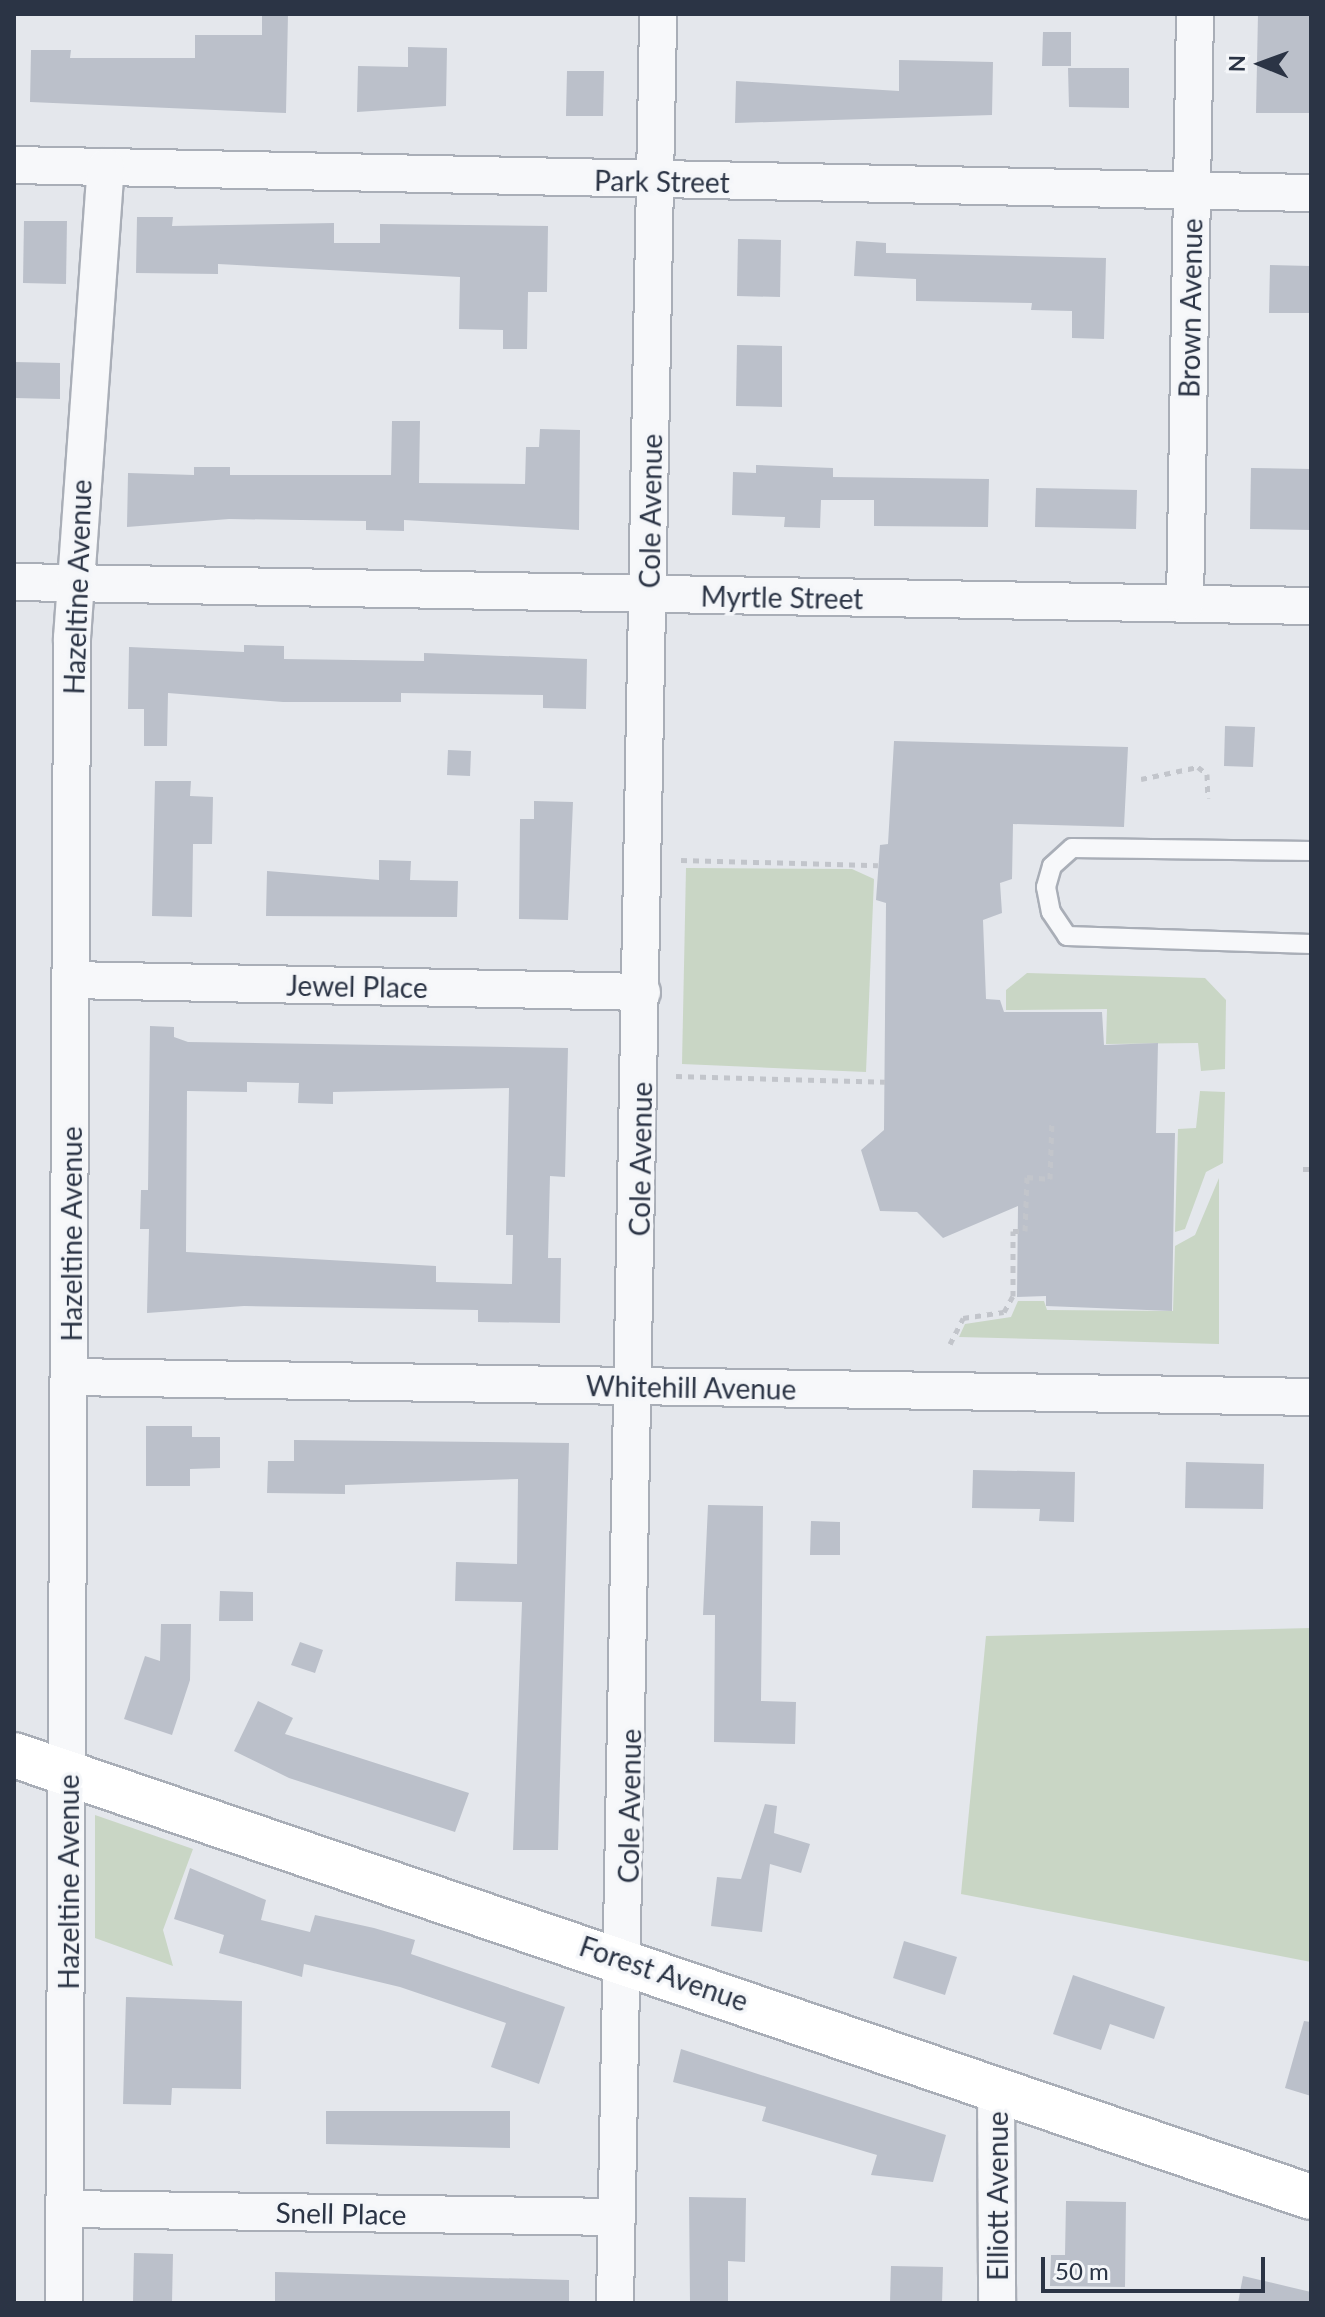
<!DOCTYPE html>
<html>
<head>
<meta charset="utf-8">
<style>
	body { margin:0 }
	#map { position:relative; width:1325px; height:2317px; overflow:hidden; background:#e4e7ec; font-family:Lato,sans-serif }
	div>[style] { position:absolute }
	.green>* { inset:0; background:#c9d6c5 }
	.building>* { inset:0; background:#bbc0ca }
	.path>* { height:5px; margin-top:-2.5px; transform-origin:0; background:repeating-linear-gradient(90deg,#c2c5cb 0 6px,transparent 0 12px) }
	.roads { filter:drop-shadow(2px 0 #a9aeb7) drop-shadow(-2px 0 #a9aeb7) drop-shadow(0 2px #a9aeb7) drop-shadow(0 -2px #a9aeb7) }
	.lane>* { height:18px; margin:-9px; padding:0 9px; transform-origin:9px; border-radius:9px; background:#f7f8fa }
	.street>* { height:36px; margin:-18px; padding:0 18px; transform-origin:18px; border-radius:18px; background:#f7f8fa }
	.secondary>* { height:44px; margin:-22px; padding:0 22px; transform-origin:22px; border-radius:22px; background:#fff }
	span { translate:-50% -50%; white-space:nowrap; text-align:center; line-height:1.15; -webkit-text-stroke:7px #f4f6f9; paint-order:stroke }
	.street-label { font-size:28px; color:#2b3445 }
	.frame { position:absolute; inset:0; border:16px solid #2b3445; pointer-events:none }
	.north { position:absolute; left:1221px; top:24px; width:80px; height:80px; -webkit-text-stroke:6px #f4f6f9; paint-order:stroke; rotate:271deg; font-size:22px; font-weight:700; line-height:32px; text-align:center; color:#2b3445 }
	.north::after { content:''; display:block; margin:auto; width:28px; height:36px; background:#2b3445; clip-path:polygon(50% 0,100% 100%,50% 72%,0 100%) }
	.scale { position:absolute; left:1041px; top:2257px; width:224px; height:36px; box-sizing:border-box; border:4px solid #2b3445; border-top:0; padding-left:10px; font-size:24px; line-height:28px; white-space:nowrap; color:#2b3445; -webkit-text-stroke:6px #f4f6f9; paint-order:stroke }
</style>
</head>
<body>
<div id="map">
	<div class="green">
		<i style="clip-path:polygon(686px 868px,852px 869px,874px 879px,866px 1072px,682px 1064px)"></i>
		<i style="clip-path:polygon(1027px 973px,1205px 978px,1226px 1000px,1225px 1069px,1201px 1071px,1198px 1043px,1106px 1044px,1107px 1009px,1006px 1010px,1006px 990px)"></i>
		<i style="clip-path:polygon(1200px 1091px,1225px 1092px,1223px 1163px,1206px 1172px,1185px 1229px,1175px 1232px,1178px 1129px,1196px 1128px)"></i>
		<i style="clip-path:polygon(1219px 1178px,1219px 1344px,959px 1337px,965px 1324px,1011px 1317px,1018px 1301px,1044px 1301px,1047px 1310px,1173px 1311px,1175px 1246px,1195px 1235px)"></i>
		<i style="clip-path:polygon(1311px 1628px,1311px 1962px,961px 1894px,986px 1636px)"></i>
		<i style="clip-path:polygon(95px 1815px,193px 1849px,163px 1930px,173px 1966px,95px 1938px)"></i>
	</div>
	<div class="building">
		<i style="clip-path:polygon(262px 14px,288px 14px,286px 113px,30px 102px,31px 50px,71px 50px,70px 58px,195px 58px,195px 35px,262px 35px)"></i>
		<i style="clip-path:polygon(1258px 14px,1311px 14px,1311px 113px,1256px 113px)"></i>
		<i style="clip-path:polygon(1043px 32px,1071px 32px,1071px 66px,1042px 66px)"></i>
		<i style="clip-path:polygon(408px 47px,447px 48px,446px 106px,357px 112px,358px 66px,408px 67px)"></i>
		<i style="clip-path:polygon(899px 60px,993px 62px,992px 115px,735px 123px,736px 81px,899px 91px)"></i>
		<i style="clip-path:polygon(1068px 68px,1129px 68px,1129px 108px,1069px 107px)"></i>
		<i style="clip-path:polygon(567px 71px,604px 71px,603px 116px,566px 116px)"></i>
		<i style="clip-path:polygon(137px 217px,173px 217px,172px 226px,334px 223px,334px 243px,380px 243px,380px 224px,548px 226px,547px 292px,528px 292px,527px 349px,503px 349px,503px 330px,459px 329px,460px 277px,218px 264px,218px 274px,136px 273px)"></i>
		<i style="clip-path:polygon(24px 221px,67px 221px,66px 284px,23px 283px)"></i>
		<i style="clip-path:polygon(738px 239px,781px 240px,780px 297px,737px 296px)"></i>
		<i style="clip-path:polygon(856px 241px,886px 243px,886px 253px,1106px 258px,1104px 339px,1072px 338px,1072px 311px,1031px 310px,1032px 303px,916px 301px,916px 279px,854px 276px)"></i>
		<i style="clip-path:polygon(1270px 265px,1311px 266px,1311px 313px,1269px 313px)"></i>
		<i style="clip-path:polygon(737px 345px,782px 346px,782px 407px,736px 406px)"></i>
		<i style="clip-path:polygon(14px 362px,60px 363px,60px 399px,14px 398px)"></i>
		<i style="clip-path:polygon(392px 421px,420px 421px,419px 483px,525px 484px,526px 447px,539px 447px,540px 429px,580px 430px,579px 530px,404px 520px,404px 531px,366px 530px,366px 521px,229px 519px,127px 527px,128px 473px,194px 475px,194px 467px,230px 467px,230px 475px,391px 475px)"></i>
		<i style="clip-path:polygon(756px 465px,833px 468px,833px 477px,989px 479px,988px 527px,874px 526px,874px 500px,821px 500px,820px 528px,784px 527px,785px 517px,732px 515px,733px 472px,756px 473px)"></i>
		<i style="clip-path:polygon(1251px 468px,1311px 469px,1311px 530px,1250px 529px)"></i>
		<i style="clip-path:polygon(1036px 488px,1137px 490px,1136px 529px,1035px 527px)"></i>
		<i style="clip-path:polygon(244px 645px,284px 646px,284px 659px,424px 661px,424px 653px,587px 659px,586px 709px,543px 708px,543px 695px,401px 693px,401px 702px,283px 702px,168px 693px,167px 746px,144px 746px,144px 709px,128px 709px,129px 647px,244px 652px)"></i>
		<i style="clip-path:polygon(1225px 726px,1255px 727px,1253px 767px,1224px 766px)"></i>
		<i style="clip-path:polygon(894px 741px,1128px 747px,1124px 827px,1013px 824px,1012px 879px,1000px 883px,1002px 913px,983px 920px,986px 999px,1000px 1000px,1004px 1012px,1102px 1012px,1104px 1045px,1158px 1043px,1156px 1133px,1175px 1133px,1172px 1311px,1046px 1306px,1046px 1296px,1017px 1297px,1018px 1206px,943px 1238px,917px 1212px,880px 1211px,861px 1150px,884px 1130px,886px 903px,876px 900px,880px 845px,888px 844px)"></i>
		<i style="clip-path:polygon(448px 750px,471px 751px,470px 776px,447px 775px)"></i>
		<i style="clip-path:polygon(155px 781px,191px 781px,190px 796px,213px 797px,212px 844px,193px 844px,192px 917px,152px 916px)"></i>
		<i style="clip-path:polygon(534px 801px,573px 802px,568px 920px,519px 919px,520px 819px,534px 819px)"></i>
		<i style="clip-path:polygon(379px 860px,411px 861px,410px 880px,458px 881px,457px 917px,266px 916px,267px 871px,379px 880px)"></i>
		<i style="clip-path:polygon(evenodd,150px 1026px,174px 1027px,174px 1037px,188px 1042px,568px 1048px,565px 1177px,550px 1176px,548px 1258px,561px 1258px,560px 1323px,478px 1322px,478px 1310px,244px 1306px,147px 1313px,149px 1229px,140px 1229px,141px 1190px,148px 1190px,150px 1026px,247px 1082px,299px 1083px,298px 1103px,333px 1104px,333px 1092px,509px 1088px,506px 1235px,513px 1235px,512px 1284px,436px 1282px,436px 1266px,186px 1252px,187px 1091px,247px 1092px,247px 1082px)"></i>
		<i style="clip-path:polygon(146px 1426px,192px 1426px,192px 1437px,220px 1437px,220px 1468px,190px 1469px,190px 1486px,146px 1486px)"></i>
		<i style="clip-path:polygon(294px 1440px,569px 1443px,558px 1850px,513px 1850px,522px 1602px,455px 1601px,456px 1562px,517px 1564px,518px 1479px,345px 1485px,345px 1494px,267px 1493px,268px 1461px,294px 1461px)"></i>
		<i style="clip-path:polygon(1186px 1462px,1264px 1464px,1263px 1509px,1185px 1508px)"></i>
		<i style="clip-path:polygon(973px 1470px,1075px 1472px,1074px 1522px,1039px 1521px,1040px 1509px,972px 1508px)"></i>
		<i style="clip-path:polygon(708px 1505px,763px 1506px,761px 1701px,796px 1702px,795px 1744px,714px 1742px,715px 1615px,703px 1615px)"></i>
		<i style="clip-path:polygon(811px 1521px,840px 1522px,840px 1555px,810px 1555px)"></i>
		<i style="clip-path:polygon(220px 1591px,253px 1592px,253px 1621px,219px 1621px)"></i>
		<i style="clip-path:polygon(161px 1624px,191px 1624px,190px 1680px,172px 1735px,124px 1719px,145px 1656px,160px 1661px)"></i>
		<i style="clip-path:polygon(300px 1642px,323px 1650px,315px 1673px,291px 1665px)"></i>
		<i style="clip-path:polygon(258px 1701px,293px 1718px,285px 1734px,469px 1793px,455px 1832px,289px 1778px,234px 1751px)"></i>
		<i style="clip-path:polygon(765px 1804px,777px 1806px,774px 1833px,810px 1844px,801px 1873px,770px 1864px,762px 1932px,711px 1926px,717px 1877px,741px 1879px)"></i>
		<i style="clip-path:polygon(190px 1868px,266px 1900px,261px 1920px,310px 1932px,315px 1915px,374px 1928px,415px 1940px,411px 1954px,565px 2007px,539px 2084px,491px 2067px,506px 2023px,400px 1987px,304px 1964px,302px 1977px,219px 1953px,224px 1935px,174px 1919px)"></i>
		<i style="clip-path:polygon(904px 1941px,957px 1957px,945px 1995px,893px 1978px)"></i>
		<i style="clip-path:polygon(1073px 1975px,1165px 2007px,1154px 2039px,1110px 2024px,1101px 2050px,1053px 2034px)"></i>
		<i style="clip-path:polygon(126px 1997px,242px 2001px,241px 2089px,172px 2088px,171px 2105px,123px 2104px)"></i>
		<i style="clip-path:polygon(1304px 2021px,1311px 2022px,1311px 2096px,1285px 2088px)"></i>
		<i style="clip-path:polygon(681px 2049px,946px 2135px,933px 2182px,871px 2175px,877px 2155px,762px 2121px,766px 2107px,673px 2082px)"></i>
		<i style="clip-path:polygon(326px 2111px,510px 2111px,510px 2148px,326px 2144px)"></i>
		<i style="clip-path:polygon(689px 2197px,746px 2198px,745px 2262px,728px 2261px,728px 2303px,690px 2303px)"></i>
		<i style="clip-path:polygon(1066px 2201px,1126px 2202px,1125px 2287px,1050px 2286px,1051px 2255px,1065px 2255px)"></i>
		<i style="clip-path:polygon(134px 2253px,173px 2254px,172px 2302px,133px 2302px)"></i>
		<i style="clip-path:polygon(891px 2266px,943px 2267px,942px 2303px,890px 2303px)"></i>
		<i style="clip-path:polygon(275px 2272px,569px 2280px,569px 2303px,275px 2303px)"></i>
		<i style="clip-path:polygon(1243px 2276px,1311px 2292px,1311px 2303px,1238px 2303px)"></i>
	</div>
	<div class="path">
		<i style="left:1141px;top:779px;width:58px;rotate:-11.9deg"></i>
		<i style="left:1198px;top:767px;width:11px;rotate:38deg"></i>
		<i style="left:1207px;top:774px;width:24px;rotate:88deg"></i>
		<i style="left:681px;top:860px;width:197px;rotate:1.5deg"></i>
		<i style="left:676px;top:1076px;width:209px;rotate:1.6deg"></i>
		<i style="left:1303px;top:1169px;width:8px"></i>
		<i style="left:950px;top:1344px;width:29px;rotate:-63deg"></i>
		<i style="left:963px;top:1318px;width:41px;rotate:-8.3deg"></i>
		<i style="left:1004px;top:1312px;width:18px;rotate:-61deg"></i>
		<i style="left:1013px;top:1296px;width:65px;rotate:-90deg"></i>
		<i style="left:1013px;top:1231px;width:12px"></i>
		<i style="left:1025px;top:1231px;width:54px;rotate:-87.9deg"></i>
		<i style="left:1027px;top:1177px;width:23px;rotate:5deg"></i>
		<i style="left:1050px;top:1179px;width:59px;rotate:-88.1deg"></i>
	</div>
	<div class="roads">
		<div class="lane">
			<i style="left:1311px;top:851px;width:239px;rotate:-179.3deg"></i>
			<i style="left:1072px;top:848px;width:27px;rotate:138deg"></i>
			<i style="left:1052px;top:866px;width:22px;rotate:106deg"></i>
			<i style="left:1046px;top:887px;width:25px;rotate:79deg"></i>
			<i style="left:1051px;top:912px;width:29px;rotate:56deg"></i>
			<i style="left:1067px;top:936px;width:244px;rotate:1.9deg"></i>
		</div>
		<div class="street">
			<i style="left:14px;top:165px;width:1297px;rotate:1.24deg"></i>
			<i style="left:14px;top:582px;width:1297px;rotate:1.06deg"></i>
			<i style="left:1185px;top:603px;width:589px;rotate:-89.03deg"></i>
			<i style="left:71px;top:980px;width:571px;rotate:1.2deg"></i>
			<i style="left:70px;top:1377px;width:1241px;rotate:0.92deg"></i>
			<i style="left:996px;top:2088px;width:215px;rotate:89.7deg"></i>
			<i style="left:65px;top:2209px;width:552px;rotate:0.83deg"></i>
			<i style="left:64px;top:2303px;width:1665px;rotate:-89.72deg"></i>
			<i style="left:72px;top:638px;width:472px;rotate:-85.9deg"></i>
			<i style="left:615px;top:2303px;width:2289px;rotate:-88.92deg"></i>
		</div>
		<div class="secondary">
			<i style="left:14px;top:1755px;width:1370px;rotate:18.82deg"></i>
		</div>
	</div>
	<div class="street-label">
		<span style="left:662px;top:181px;rotate:1deg">Park Street</span>
		<span style="left:1190px;top:308px;rotate:-89deg">Brown Avenue</span>
		<span style="left:650px;top:511px;rotate:-89deg">Cole Avenue</span>
		<span style="left:77px;top:587px;rotate:-88deg">Hazeltine Avenue</span>
		<span style="left:782px;top:597px;rotate:1deg">Myrtle Street</span>
		<span style="left:357px;top:986px;rotate:1deg">Jewel Place</span>
		<span style="left:640px;top:1159px;rotate:-89deg">Cole Avenue</span>
		<span style="left:71px;top:1234px;rotate:-90deg">Hazeltine Avenue</span>
		<span style="left:691px;top:1387px;rotate:1deg">Whitehill Avenue</span>
		<span style="left:629px;top:1806px;rotate:-89deg">Cole Avenue</span>
		<span style="left:68px;top:1882px;rotate:-90deg">Hazeltine Avenue</span>
		<span style="left:664px;top:1973px;rotate:19deg">Forest Avenue</span>
		<span style="left:997px;top:2196px;rotate:-90deg">Elliott Avenue</span>
		<span style="left:341px;top:2213px;rotate:1deg">Snell Place</span>
	</div>
	<div class="frame"></div>
	<div class="north">N</div>
	<div class="scale">50 m</div>
</div>
</body>
</html>
